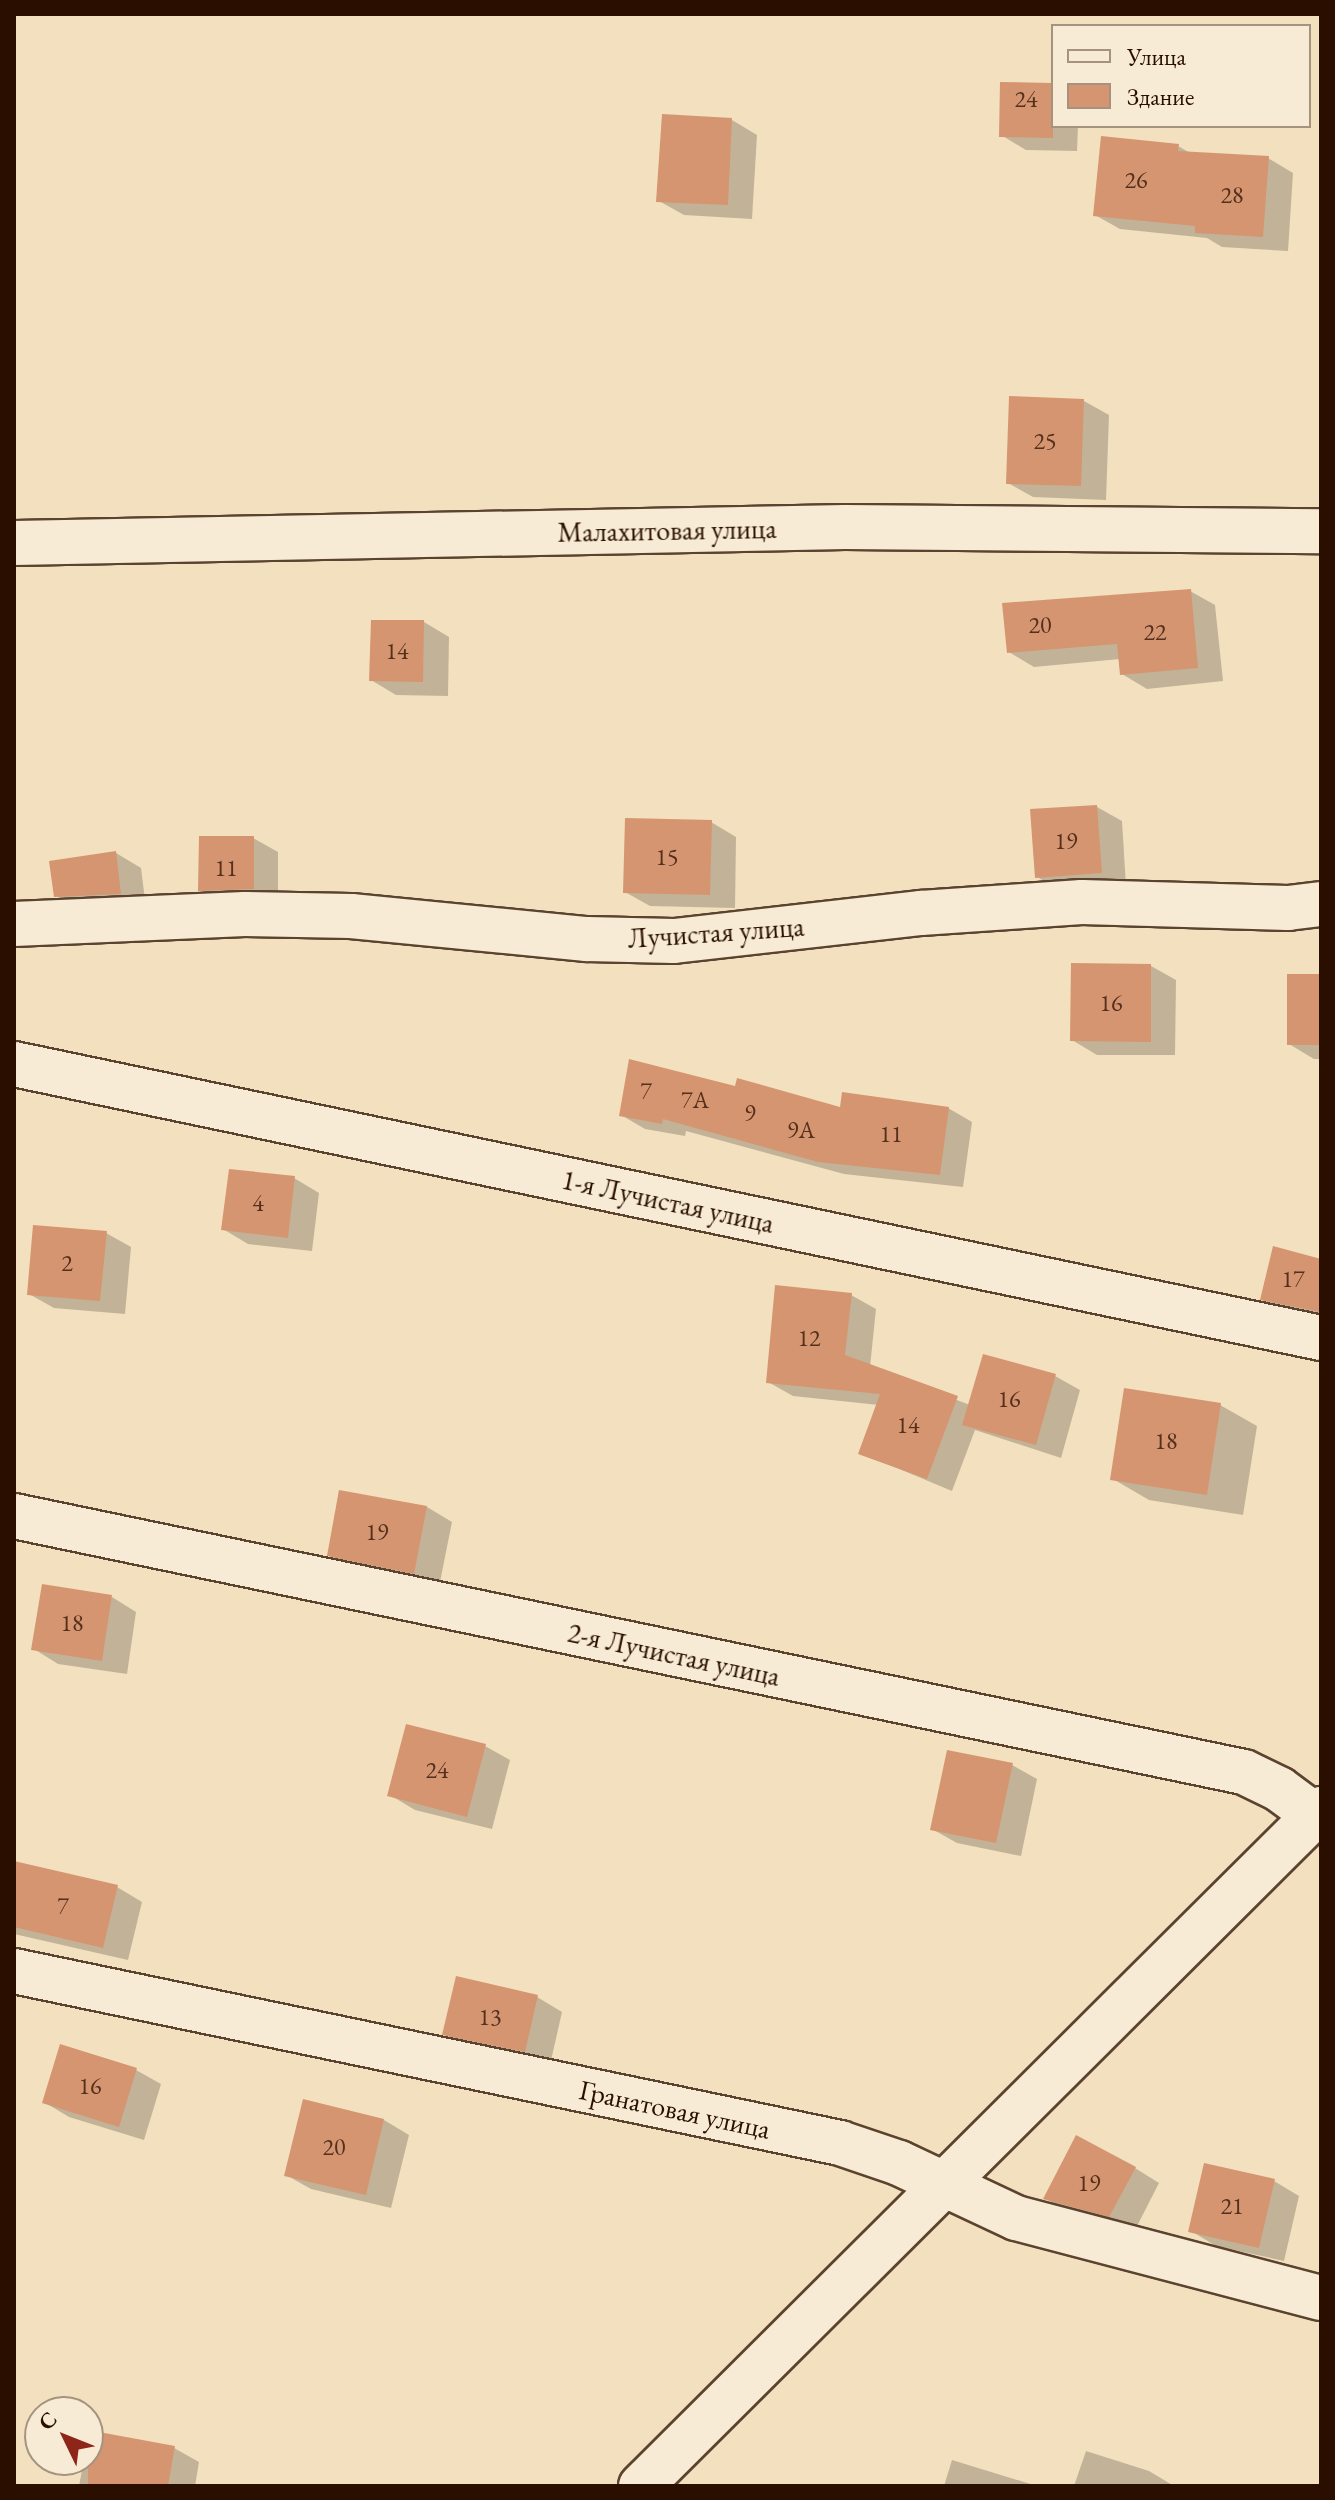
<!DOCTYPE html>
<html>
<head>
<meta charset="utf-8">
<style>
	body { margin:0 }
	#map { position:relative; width:1335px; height:2500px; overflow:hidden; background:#f3e0be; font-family:"EB Garamond",serif }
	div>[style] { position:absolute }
	.shadow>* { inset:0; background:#0003 }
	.building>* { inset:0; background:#d59571 }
	.roads { filter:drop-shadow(2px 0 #5c4330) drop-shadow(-2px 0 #5c4330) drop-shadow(0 2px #5c4330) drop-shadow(0 -2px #5c4330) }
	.street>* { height:44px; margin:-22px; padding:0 22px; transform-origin:22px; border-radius:22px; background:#f7ebd5 }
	span { translate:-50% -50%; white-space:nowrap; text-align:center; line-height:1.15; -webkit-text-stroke:6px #f7ebd5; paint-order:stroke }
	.number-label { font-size:24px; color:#55301d }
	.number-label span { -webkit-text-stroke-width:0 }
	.street-label { font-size:28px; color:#2a0f01 }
	.frame { position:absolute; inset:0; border:16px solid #2a0f01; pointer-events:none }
	.legend { position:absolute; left:1051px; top:24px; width:260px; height:104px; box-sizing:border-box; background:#f7ebd5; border:2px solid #a59380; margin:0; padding:10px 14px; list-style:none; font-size:24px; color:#2a0f01 }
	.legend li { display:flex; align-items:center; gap:16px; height:40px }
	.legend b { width:40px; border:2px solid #a59380 }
	.north { position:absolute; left:24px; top:2396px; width:80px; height:80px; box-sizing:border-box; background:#f7ebd5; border:2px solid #a59380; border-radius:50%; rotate:313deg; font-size:22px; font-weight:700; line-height:32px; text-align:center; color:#2a0f01 }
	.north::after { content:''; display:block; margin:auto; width:28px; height:36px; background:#8f2418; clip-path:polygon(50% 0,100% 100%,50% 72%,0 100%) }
</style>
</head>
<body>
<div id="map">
	<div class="shadow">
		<i style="clip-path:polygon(1053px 85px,1053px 126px,1078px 126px,1077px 151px,1026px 150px,1001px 135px)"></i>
		<i style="clip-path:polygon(732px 120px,757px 135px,752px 219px,684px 215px,659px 201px)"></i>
		<i style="clip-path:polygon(1178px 146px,1192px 154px,1268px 158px,1293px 173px,1288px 251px,1222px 247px,1207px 238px,1120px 229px,1095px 215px)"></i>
		<i style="clip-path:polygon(1084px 401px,1109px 415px,1106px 500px,1033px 497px,1008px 483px)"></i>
		<i style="clip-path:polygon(1190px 591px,1215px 605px,1223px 681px,1147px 689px,1122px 674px,1120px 659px,1034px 667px,1009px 652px)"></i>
		<i style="clip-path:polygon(424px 622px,449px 637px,448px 696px,396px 695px,371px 680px)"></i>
		<i style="clip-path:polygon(1097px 807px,1122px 821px,1126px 886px,1062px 891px,1037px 877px)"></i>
		<i style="clip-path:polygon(711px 822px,736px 837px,735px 908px,650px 906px,625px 892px)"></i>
		<i style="clip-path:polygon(253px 838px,278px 852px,278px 902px,225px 904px,200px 890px)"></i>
		<i style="clip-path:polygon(116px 853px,141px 868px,146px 908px,81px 910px,56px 896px)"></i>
		<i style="clip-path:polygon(1151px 966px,1176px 980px,1175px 1055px,1097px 1055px,1072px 1040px)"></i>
		<i style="clip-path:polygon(1321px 976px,1321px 1059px,1314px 1059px,1289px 1044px)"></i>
		<i style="clip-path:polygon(736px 1089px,842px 1110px,948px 1108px,972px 1122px,963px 1187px,844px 1174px,686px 1131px,685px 1136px,645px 1129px,621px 1115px)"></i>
		<i style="clip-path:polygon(294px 1178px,319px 1193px,312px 1251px,248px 1244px,223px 1229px)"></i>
		<i style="clip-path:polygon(106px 1233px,131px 1247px,125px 1314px,54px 1308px,29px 1294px)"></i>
		<i style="clip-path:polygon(1321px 1261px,1321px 1321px,1287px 1313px,1262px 1299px)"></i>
		<i style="clip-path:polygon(851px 1295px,876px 1309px,870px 1367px,970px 1405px,1055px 1376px,1080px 1390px,1061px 1458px,975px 1430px,952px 1491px,861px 1453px,879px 1405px,793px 1396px,768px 1382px)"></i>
		<i style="clip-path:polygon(1220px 1405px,1257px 1426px,1243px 1515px,1149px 1500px,1113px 1479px)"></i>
		<i style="clip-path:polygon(427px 1507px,452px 1522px,439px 1587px,354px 1569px,329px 1555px)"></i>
		<i style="clip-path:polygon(112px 1597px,136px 1612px,127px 1674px,58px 1664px,34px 1649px)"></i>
		<i style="clip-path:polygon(485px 1746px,510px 1760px,492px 1829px,415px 1810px,390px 1795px)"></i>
		<i style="clip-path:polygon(1012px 1765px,1037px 1779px,1021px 1856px,957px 1843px,932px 1829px)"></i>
		<i style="clip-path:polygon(14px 1863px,117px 1887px,142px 1902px,128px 1960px,14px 1934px)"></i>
		<i style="clip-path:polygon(537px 1997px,562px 2012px,550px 2065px,469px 2048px,444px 2034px)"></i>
		<i style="clip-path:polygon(136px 2070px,161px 2084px,144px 2140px,69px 2117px,44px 2102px)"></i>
		<i style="clip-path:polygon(304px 2102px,384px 2120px,409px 2135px,391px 2208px,311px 2189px,286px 2175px)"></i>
		<i style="clip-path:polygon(1135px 2168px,1159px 2183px,1135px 2230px,1070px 2213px,1045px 2198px)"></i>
		<i style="clip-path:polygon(1274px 2181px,1299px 2196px,1284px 2261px,1216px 2246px,1191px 2231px)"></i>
		<i style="clip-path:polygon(88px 2436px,174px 2448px,199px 2462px,195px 2486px,79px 2486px,84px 2460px,88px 2460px)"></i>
		<i style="clip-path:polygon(1086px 2451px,1149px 2471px,1174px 2486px,1074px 2486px)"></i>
		<i style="clip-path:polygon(952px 2460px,1037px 2486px,944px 2486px)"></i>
	</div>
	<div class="building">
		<i style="clip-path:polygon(1000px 82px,1053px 83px,1053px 138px,999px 137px)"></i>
		<i style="clip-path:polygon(662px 114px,732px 118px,728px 205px,656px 202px)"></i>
		<i style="clip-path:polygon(1101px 136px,1179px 144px,1178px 151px,1269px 156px,1263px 237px,1195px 233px,1195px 226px,1093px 216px)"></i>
		<i style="clip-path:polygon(1009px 396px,1084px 399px,1081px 486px,1006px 484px)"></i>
		<i style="clip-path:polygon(1191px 589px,1198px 668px,1120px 675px,1117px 644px,1007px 653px,1002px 603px)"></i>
		<i style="clip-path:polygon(371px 620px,424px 620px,423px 682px,369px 681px)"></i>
		<i style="clip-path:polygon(1097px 805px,1102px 873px,1035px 878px,1030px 809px)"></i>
		<i style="clip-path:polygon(625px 818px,712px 820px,710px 895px,623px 893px)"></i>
		<i style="clip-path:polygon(199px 836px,254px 836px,254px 889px,198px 891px)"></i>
		<i style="clip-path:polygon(116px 851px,121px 894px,54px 897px,49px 861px)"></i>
		<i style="clip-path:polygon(1071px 963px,1151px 964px,1151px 1042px,1070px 1041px)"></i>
		<i style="clip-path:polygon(1287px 974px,1321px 974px,1321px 1045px,1287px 1045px)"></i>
		<i style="clip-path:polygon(629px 1059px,735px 1086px,737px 1078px,840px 1107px,842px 1092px,949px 1107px,940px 1175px,818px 1162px,663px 1119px,662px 1124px,619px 1116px)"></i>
		<i style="clip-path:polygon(229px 1169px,295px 1176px,288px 1238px,221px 1230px)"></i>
		<i style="clip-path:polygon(33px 1225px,107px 1231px,100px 1301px,27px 1295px)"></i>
		<i style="clip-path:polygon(1273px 1246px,1321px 1259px,1321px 1312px,1260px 1300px)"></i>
		<i style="clip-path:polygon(775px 1285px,852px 1293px,845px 1355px,958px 1396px,927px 1479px,858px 1454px,880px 1394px,766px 1383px)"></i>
		<i style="clip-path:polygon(983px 1354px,1056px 1374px,1036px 1445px,962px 1425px)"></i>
		<i style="clip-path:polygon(1124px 1388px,1221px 1403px,1207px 1495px,1110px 1480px)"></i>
		<i style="clip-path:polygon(339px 1490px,427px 1506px,414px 1574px,327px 1556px)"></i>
		<i style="clip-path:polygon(42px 1584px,112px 1595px,102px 1661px,31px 1650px)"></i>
		<i style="clip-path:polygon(406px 1724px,486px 1744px,467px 1817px,387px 1796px)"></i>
		<i style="clip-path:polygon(947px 1750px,1013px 1763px,996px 1843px,930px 1830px)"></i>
		<i style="clip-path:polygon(14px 1861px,118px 1885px,103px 1948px,14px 1927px)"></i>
		<i style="clip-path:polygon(456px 1976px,538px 1995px,525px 2052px,442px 2035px)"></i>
		<i style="clip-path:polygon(60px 2044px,137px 2068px,119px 2127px,42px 2103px)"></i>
		<i style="clip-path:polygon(303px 2099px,384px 2119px,366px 2195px,284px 2176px)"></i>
		<i style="clip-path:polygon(1076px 2135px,1136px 2167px,1109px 2217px,1043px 2199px)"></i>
		<i style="clip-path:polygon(1204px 2163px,1275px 2179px,1259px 2248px,1188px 2232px)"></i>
		<i style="clip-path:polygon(88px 2430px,175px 2446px,168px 2486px,88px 2486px)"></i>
	</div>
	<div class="roads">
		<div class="street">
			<i style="left:14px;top:543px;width:831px;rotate:-1.1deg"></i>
			<i style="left:845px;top:527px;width:476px;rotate:0.5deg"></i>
			<i style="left:14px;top:924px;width:231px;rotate:-2.5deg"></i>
			<i style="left:245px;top:914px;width:106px;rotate:1.1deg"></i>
			<i style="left:351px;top:916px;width:237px;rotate:5.6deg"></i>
			<i style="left:587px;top:939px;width:87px;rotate:1.3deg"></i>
			<i style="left:674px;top:941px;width:249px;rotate:-6.5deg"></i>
			<i style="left:921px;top:913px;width:161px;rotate:-3.9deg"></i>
			<i style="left:1082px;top:902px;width:206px;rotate:1.7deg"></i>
			<i style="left:1288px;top:908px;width:33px;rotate:-7deg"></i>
			<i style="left:14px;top:1064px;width:1335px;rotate:11.84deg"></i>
			<i style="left:14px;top:1516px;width:1256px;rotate:11.76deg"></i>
			<i style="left:1244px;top:1772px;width:39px;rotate:26deg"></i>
			<i style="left:1279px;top:1789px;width:52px;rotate:36.4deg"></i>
			<i style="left:14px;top:1971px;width:844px;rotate:11.76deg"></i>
			<i style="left:840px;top:2143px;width:62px;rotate:18.7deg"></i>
			<i style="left:899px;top:2163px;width:129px;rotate:25.2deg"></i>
			<i style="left:1016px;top:2218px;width:315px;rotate:14.7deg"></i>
			<i style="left:641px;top:2486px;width:960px;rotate:-44.87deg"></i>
		</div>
	</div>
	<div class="number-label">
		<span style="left:1026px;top:99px">24</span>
		<span style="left:1136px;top:180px">26</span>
		<span style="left:1232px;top:195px">28</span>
		<span style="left:1045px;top:441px">25</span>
		<span style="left:1040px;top:625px">20</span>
		<span style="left:1155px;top:632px">22</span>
		<span style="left:397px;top:651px">14</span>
		<span style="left:1066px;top:841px">19</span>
		<span style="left:667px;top:857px">15</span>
		<span style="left:226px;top:868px">11</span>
		<span style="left:1111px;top:1003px">16</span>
		<span style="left:646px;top:1091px">7</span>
		<span style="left:695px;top:1100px">7А</span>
		<span style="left:750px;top:1113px">9</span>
		<span style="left:801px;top:1130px">9А</span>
		<span style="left:891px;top:1134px">11</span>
		<span style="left:258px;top:1203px">4</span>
		<span style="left:67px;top:1263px">2</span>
		<span style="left:1293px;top:1279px">17</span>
		<span style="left:809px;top:1338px">12</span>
		<span style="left:1009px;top:1399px">16</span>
		<span style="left:908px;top:1425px">14</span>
		<span style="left:1166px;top:1441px">18</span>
		<span style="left:377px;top:1532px">19</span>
		<span style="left:72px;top:1623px">18</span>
		<span style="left:437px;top:1770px">24</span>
		<span style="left:63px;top:1906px">7</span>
		<span style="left:490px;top:2017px">13</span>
		<span style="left:90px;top:2086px">16</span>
		<span style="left:334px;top:2147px">20</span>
		<span style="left:1089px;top:2183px">19</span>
		<span style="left:1232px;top:2206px">21</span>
	</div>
	<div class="street-label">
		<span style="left:667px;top:530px;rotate:-1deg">Малахитовая улица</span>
		<span style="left:716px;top:932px;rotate:-4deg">Лучистая улица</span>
		<span style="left:668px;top:1201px;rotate:12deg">1-я Лучистая улица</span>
		<span style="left:674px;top:1654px;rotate:12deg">2-я Лучистая улица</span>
		<span style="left:675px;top:2109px;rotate:12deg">Гранатовая улица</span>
	</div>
	<div class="frame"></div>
	<ul class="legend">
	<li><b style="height:10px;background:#f7ebd5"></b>Улица</li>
	<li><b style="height:22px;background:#d59571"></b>Здание</li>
	</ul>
	<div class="north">С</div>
</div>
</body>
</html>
